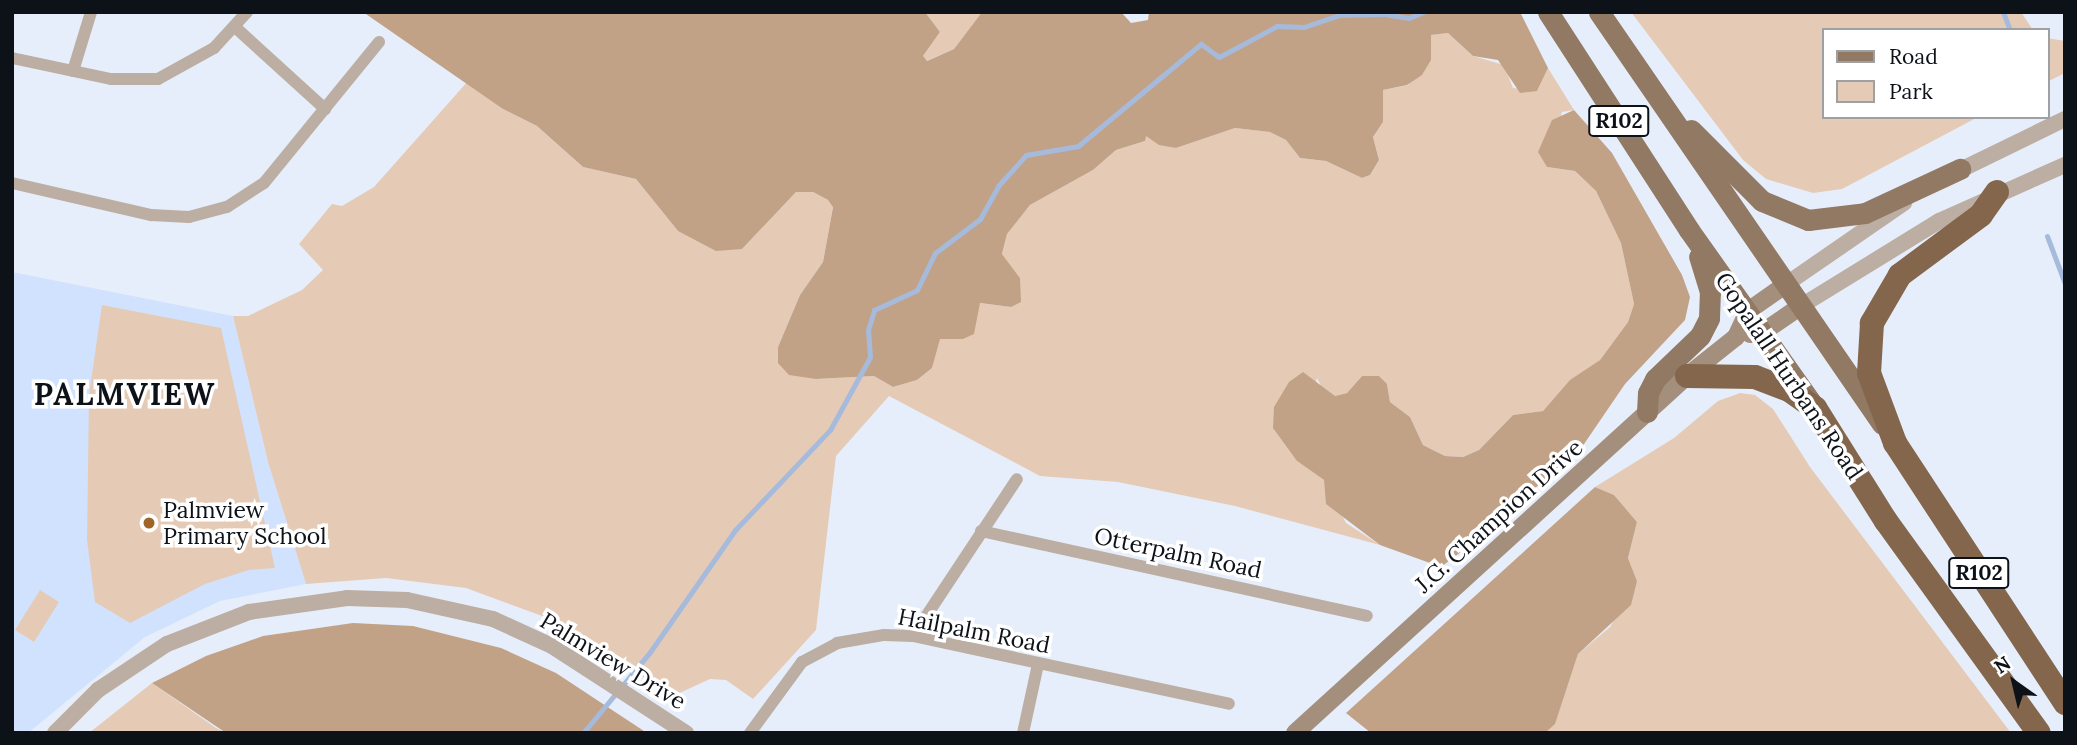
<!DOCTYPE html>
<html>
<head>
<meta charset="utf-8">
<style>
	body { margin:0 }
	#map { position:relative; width:2077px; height:745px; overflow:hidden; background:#e6eefb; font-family:Lora,serif }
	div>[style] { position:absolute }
	.built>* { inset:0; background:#d1e2fe }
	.green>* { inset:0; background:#e5cbb6 }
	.forest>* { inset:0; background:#c2a287 }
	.stream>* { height:5px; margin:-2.5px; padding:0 2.5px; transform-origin:2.5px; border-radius:2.5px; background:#a6badc }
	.minor>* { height:12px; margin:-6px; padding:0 6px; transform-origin:6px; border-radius:6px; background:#bcaea2 }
	.tertiary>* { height:16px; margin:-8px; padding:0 8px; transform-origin:8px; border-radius:8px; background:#bcaea2 }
	.secondary>* { height:18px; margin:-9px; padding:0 9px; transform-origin:9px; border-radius:9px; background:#a48f7d }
	.primary>* { height:21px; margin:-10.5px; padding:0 10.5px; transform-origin:10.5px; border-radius:10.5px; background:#927963 }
	.motorway>* { height:24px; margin:-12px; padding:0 12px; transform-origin:12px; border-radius:12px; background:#83664c }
	.dots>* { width:19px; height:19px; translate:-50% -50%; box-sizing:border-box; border:4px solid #fff; border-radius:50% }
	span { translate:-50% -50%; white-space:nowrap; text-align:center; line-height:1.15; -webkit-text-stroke:7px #fff; paint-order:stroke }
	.shield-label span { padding:2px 5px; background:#fff; border:2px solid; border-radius:5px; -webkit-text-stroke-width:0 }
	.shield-label { font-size:21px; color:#0d1118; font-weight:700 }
	.street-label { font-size:23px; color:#0d1118 }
	.poi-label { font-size:23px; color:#0d1118 }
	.left { translate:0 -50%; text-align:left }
	.district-label { font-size:30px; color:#0d1118; font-weight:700; letter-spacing:2px }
	.frame { position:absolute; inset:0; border:14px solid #0d1118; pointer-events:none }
	.legend { position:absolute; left:1822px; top:28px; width:228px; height:91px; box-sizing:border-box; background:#fff; border:2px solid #9ea0a3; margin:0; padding:9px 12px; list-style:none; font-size:21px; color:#0d1118 }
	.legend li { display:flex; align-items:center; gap:14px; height:35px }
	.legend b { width:35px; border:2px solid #9ea0a3 }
	.north { position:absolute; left:1979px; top:647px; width:70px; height:70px; -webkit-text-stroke:5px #fff; paint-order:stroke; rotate:326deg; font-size:19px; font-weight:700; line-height:28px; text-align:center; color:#0d1118 }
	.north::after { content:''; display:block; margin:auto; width:24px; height:32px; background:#0d1118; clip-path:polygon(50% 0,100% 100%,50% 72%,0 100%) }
</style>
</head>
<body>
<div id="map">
	<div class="built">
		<i style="clip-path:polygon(12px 272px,233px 316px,268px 462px,306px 584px,220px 601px,145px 637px,28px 733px,12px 733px)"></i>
	</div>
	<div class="green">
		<i style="clip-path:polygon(925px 12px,982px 12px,954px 49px,926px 61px,923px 56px,940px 32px)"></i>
		<i style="clip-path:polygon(1631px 12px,2021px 12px,2033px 30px,1823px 30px,1823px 117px,1978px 117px,1842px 189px,1813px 193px,1766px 179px,1743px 160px)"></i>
		<i style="clip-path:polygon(1448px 33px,1473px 56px,1504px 65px,1513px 88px,1537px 91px,1548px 68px,1574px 110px,1562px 112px,1547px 167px,1575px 171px,1596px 191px,1621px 242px,1634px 304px,1628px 322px,1600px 360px,1570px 381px,1543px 411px,1513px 415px,1479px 450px,1463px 457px,1445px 456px,1423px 445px,1410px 417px,1390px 402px,1387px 384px,1362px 376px,1347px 393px,1335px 396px,1323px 390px,1317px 378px,1297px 461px,1324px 480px,1346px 523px,1380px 545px,1235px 506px,1118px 482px,1040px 476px,889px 396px,836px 456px,816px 630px,753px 699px,726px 680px,710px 679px,673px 696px,553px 620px,466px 588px,386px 578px,306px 584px,268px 462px,233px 316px,248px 316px,302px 290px,323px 270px,299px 244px,332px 204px,342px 206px,374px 187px,468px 81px,503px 109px,537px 126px,583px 167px,636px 179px,678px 231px,742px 249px,796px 192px,813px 192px,828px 200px,833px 206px,823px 262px,800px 295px,778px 347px,816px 379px,874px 376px,893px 387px,917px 380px,932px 368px,939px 339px,963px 339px,979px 303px,1011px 307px,1020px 278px,1002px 254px,1007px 234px,1030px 205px,1093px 170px,1116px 150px,1145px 141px,1145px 135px,1176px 148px,1235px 128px,1271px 132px,1286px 140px,1300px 158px,1326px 161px,1362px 178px,1370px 175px,1379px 160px,1373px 137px,1383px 122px,1383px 90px,1408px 85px,1431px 60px,1430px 35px)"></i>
		<i style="clip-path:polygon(2047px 38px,2065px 41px,2065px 73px,2047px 82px)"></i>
		<i style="clip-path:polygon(102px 305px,221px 328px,275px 568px,249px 570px,205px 584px,130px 623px,95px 602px,87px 540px,89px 395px)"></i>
		<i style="clip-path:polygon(1740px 393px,1755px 395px,1773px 409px,1810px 467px,2011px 733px,1545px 733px,1555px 723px,1578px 654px,1610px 627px,1637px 581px,1628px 558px,1637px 522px,1614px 495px,1595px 487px,1674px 438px,1718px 401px)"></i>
		<i style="clip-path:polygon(40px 590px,59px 602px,34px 642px,15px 630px)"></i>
		<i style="clip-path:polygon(152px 683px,216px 728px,226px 733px,89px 733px)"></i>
	</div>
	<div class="forest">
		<i style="clip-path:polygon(363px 12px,925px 12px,940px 32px,923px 56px,927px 61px,954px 49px,982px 12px,1121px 12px,1131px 23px,1148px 20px,1149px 12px,1520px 12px,1548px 68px,1537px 91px,1520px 93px,1498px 60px,1473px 56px,1448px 33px,1431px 35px,1431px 60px,1422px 75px,1407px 85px,1383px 90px,1383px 122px,1373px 137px,1379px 160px,1370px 175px,1362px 178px,1326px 161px,1300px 158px,1286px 140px,1270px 132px,1235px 128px,1176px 148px,1159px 145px,1146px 136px,1145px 141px,1116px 150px,1093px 170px,1030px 205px,1007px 234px,1002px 254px,1020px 278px,1021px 302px,1011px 307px,980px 303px,974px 334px,963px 339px,940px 339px,932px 368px,917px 380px,893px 387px,874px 376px,816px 379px,789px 375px,778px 363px,778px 347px,800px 295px,823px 262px,833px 207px,828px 200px,813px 192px,796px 192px,742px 249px,716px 251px,678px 231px,636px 179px,583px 167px,537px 126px,503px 109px)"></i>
		<i style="clip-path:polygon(1574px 110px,1612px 153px,1682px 275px,1690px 297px,1685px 320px,1625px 384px,1582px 447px,1490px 530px,1441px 567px,1380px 545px,1326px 504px,1324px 480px,1297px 461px,1273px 428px,1274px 407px,1289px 382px,1303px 372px,1335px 396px,1347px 393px,1362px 376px,1379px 376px,1387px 384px,1390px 402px,1410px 417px,1423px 445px,1445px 456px,1463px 457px,1479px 450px,1513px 415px,1543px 411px,1570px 380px,1600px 360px,1628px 322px,1634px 304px,1621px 243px,1596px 191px,1575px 171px,1547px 167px,1538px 152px,1552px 120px)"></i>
		<i style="clip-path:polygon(1595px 487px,1614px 495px,1637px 522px,1628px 558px,1637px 581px,1631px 605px,1578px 654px,1555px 724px,1545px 733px,1371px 733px,1346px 713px)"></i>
		<i style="clip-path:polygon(353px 623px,413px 626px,501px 648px,556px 673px,647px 733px,226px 733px,152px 683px,206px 656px,263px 636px)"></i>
	</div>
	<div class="stream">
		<i style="left:2003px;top:12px;width:19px;rotate:69deg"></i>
		<i style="left:2047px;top:236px;width:51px;rotate:69.4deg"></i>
		<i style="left:583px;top:733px;width:105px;rotate:-50.4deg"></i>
		<i style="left:650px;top:652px;width:149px;rotate:-55.1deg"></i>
		<i style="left:735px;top:530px;width:138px;rotate:-46.5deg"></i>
		<i style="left:830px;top:430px;width:83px;rotate:-61.3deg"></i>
		<i style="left:870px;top:357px;width:27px;rotate:-94deg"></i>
		<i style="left:868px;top:330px;width:21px;rotate:-73deg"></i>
		<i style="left:874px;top:310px;width:47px;rotate:-24.9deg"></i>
		<i style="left:917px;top:290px;width:41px;rotate:-64.1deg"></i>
		<i style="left:935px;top:253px;width:56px;rotate:-37.1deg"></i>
		<i style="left:980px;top:219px;width:38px;rotate:-61deg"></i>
		<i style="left:998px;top:186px;width:42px;rotate:-47.9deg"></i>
		<i style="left:1026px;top:155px;width:53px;rotate:-9.8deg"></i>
		<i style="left:1078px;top:146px;width:160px;rotate:-39.7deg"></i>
		<i style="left:1201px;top:44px;width:22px;rotate:36deg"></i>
		<i style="left:1219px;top:57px;width:66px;rotate:-28.1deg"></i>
		<i style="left:1277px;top:26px;width:27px;rotate:2deg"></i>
		<i style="left:1304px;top:27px;width:36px;rotate:-19deg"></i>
		<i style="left:1338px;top:15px;width:46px;rotate:-1.2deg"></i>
		<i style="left:1384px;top:14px;width:25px;rotate:9deg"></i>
		<i style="left:1409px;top:18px;width:15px;rotate:-23deg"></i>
	</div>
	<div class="minor">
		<i style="left:235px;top:27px;width:122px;rotate:42.3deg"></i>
		<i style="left:12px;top:58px;width:101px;rotate:12deg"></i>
		<i style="left:111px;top:79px;width:47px"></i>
		<i style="left:158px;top:79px;width:64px;rotate:-29deg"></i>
		<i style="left:214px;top:48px;width:49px;rotate:-47.5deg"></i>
		<i style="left:73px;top:71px;width:62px;rotate:-73deg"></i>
		<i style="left:12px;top:183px;width:143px;rotate:13deg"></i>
		<i style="left:151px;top:215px;width:38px;rotate:3deg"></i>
		<i style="left:189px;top:217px;width:39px;rotate:-15deg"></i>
		<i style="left:227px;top:207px;width:44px;rotate:-33deg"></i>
		<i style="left:264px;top:183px;width:182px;rotate:-50.8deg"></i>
		<i style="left:981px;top:531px;width:395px;rotate:12.4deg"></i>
		<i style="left:913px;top:636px;width:188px;rotate:-56.5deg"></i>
		<i style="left:750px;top:733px;width:88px;rotate:-53.8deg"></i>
		<i style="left:802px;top:662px;width:40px;rotate:-28deg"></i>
		<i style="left:837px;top:643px;width:48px;rotate:-9.7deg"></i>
		<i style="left:884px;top:635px;width:29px;rotate:2deg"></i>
		<i style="left:913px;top:636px;width:323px;rotate:12.1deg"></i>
		<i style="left:1023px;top:733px;width:71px;rotate:-77.7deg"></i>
	</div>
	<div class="tertiary">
		<i style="left:1950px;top:175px;width:128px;rotate:-26deg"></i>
		<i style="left:1785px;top:285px;width:145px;rotate:-34.6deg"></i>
		<i style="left:1801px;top:306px;width:162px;rotate:-31.6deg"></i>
		<i style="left:1939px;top:221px;width:138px;rotate:-24deg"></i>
		<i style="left:55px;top:733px;width:61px;rotate:-45deg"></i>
		<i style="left:98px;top:690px;width:83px;rotate:-33.7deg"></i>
		<i style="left:167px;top:644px;width:88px;rotate:-21.3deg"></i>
		<i style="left:249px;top:612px;width:99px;rotate:-8.1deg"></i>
		<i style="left:347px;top:598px;width:60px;rotate:1.9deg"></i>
		<i style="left:407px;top:600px;width:88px;rotate:12.5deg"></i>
		<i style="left:493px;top:619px;width:65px;rotate:24.6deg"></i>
		<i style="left:552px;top:646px;width:160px;rotate:33deg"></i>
	</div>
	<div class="secondary">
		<i style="left:1750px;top:334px;width:13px;rotate:-9deg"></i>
		<i style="left:1763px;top:332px;width:46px;rotate:-34.4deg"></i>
		<i style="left:1295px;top:733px;width:530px;rotate:-42.32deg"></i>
		<i style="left:1687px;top:376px;width:63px;rotate:-38.5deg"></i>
		<i style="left:1736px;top:337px;width:29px;rotate:-65deg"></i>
		<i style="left:1748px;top:311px;width:45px;rotate:-35.1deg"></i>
	</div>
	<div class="primary">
		<i style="left:1548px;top:12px;width:260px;rotate:57.1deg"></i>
		<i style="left:1689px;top:230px;width:213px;rotate:54.7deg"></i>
		<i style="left:1599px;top:12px;width:500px;rotate:55.5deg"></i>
		<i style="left:1691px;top:130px;width:100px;rotate:45deg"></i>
		<i style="left:1762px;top:201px;width:50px;rotate:22.4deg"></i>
		<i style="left:1808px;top:220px;width:57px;rotate:-7deg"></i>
		<i style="left:1865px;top:213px;width:105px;rotate:-24.9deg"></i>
		<i style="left:1647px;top:412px;width:19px;rotate:-87deg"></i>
		<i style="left:1648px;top:393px;width:16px;rotate:-63deg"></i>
		<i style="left:1655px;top:379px;width:62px;rotate:-43.7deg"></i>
		<i style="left:1700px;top:336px;width:20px;rotate:-63deg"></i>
		<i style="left:1709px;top:318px;width:26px;rotate:-88deg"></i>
		<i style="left:1710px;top:292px;width:37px;rotate:-107deg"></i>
	</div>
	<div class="motorway">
		<i style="left:1997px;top:192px;width:28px;rotate:125deg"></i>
		<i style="left:1981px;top:215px;width:101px;rotate:143.5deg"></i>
		<i style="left:1900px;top:275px;width:56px;rotate:120.3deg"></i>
		<i style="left:1872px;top:323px;width:50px;rotate:93.4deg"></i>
		<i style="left:1869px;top:373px;width:75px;rotate:69.6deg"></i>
		<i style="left:1895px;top:443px;width:311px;rotate:56.8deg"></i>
		<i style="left:1687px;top:376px;width:68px;rotate:0.8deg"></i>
		<i style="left:1755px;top:377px;width:36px;rotate:21deg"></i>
		<i style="left:1789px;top:390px;width:32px;rotate:35deg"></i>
		<i style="left:1815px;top:408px;width:133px;rotate:57.9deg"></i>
		<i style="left:1886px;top:521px;width:261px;rotate:54.2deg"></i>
	</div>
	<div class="dots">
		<i style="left:149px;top:523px;background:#a06427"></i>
	</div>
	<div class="shield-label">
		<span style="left:1619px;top:121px">R102</span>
		<span style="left:1979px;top:573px">R102</span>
	</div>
	<div class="street-label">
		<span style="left:1789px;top:376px;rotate:56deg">Gopalall Hurbans Road</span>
		<span style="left:1499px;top:516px;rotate:-42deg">J.G. Champion Drive</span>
		<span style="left:1178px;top:553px;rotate:12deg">Otterpalm Road</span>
		<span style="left:974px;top:631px;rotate:11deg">Hailpalm Road</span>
		<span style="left:613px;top:661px;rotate:31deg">Palmview Drive</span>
	</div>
	<div class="poi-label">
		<span class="left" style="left:163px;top:523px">Palmview<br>Primary School</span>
	</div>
	<div class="district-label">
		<span style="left:125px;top:394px">PALMVIEW</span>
	</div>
	<div class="frame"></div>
	<ul class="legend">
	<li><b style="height:9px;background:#927963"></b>Road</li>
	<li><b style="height:19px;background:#e5cbb6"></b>Park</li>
	</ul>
	<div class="north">N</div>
</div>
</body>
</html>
